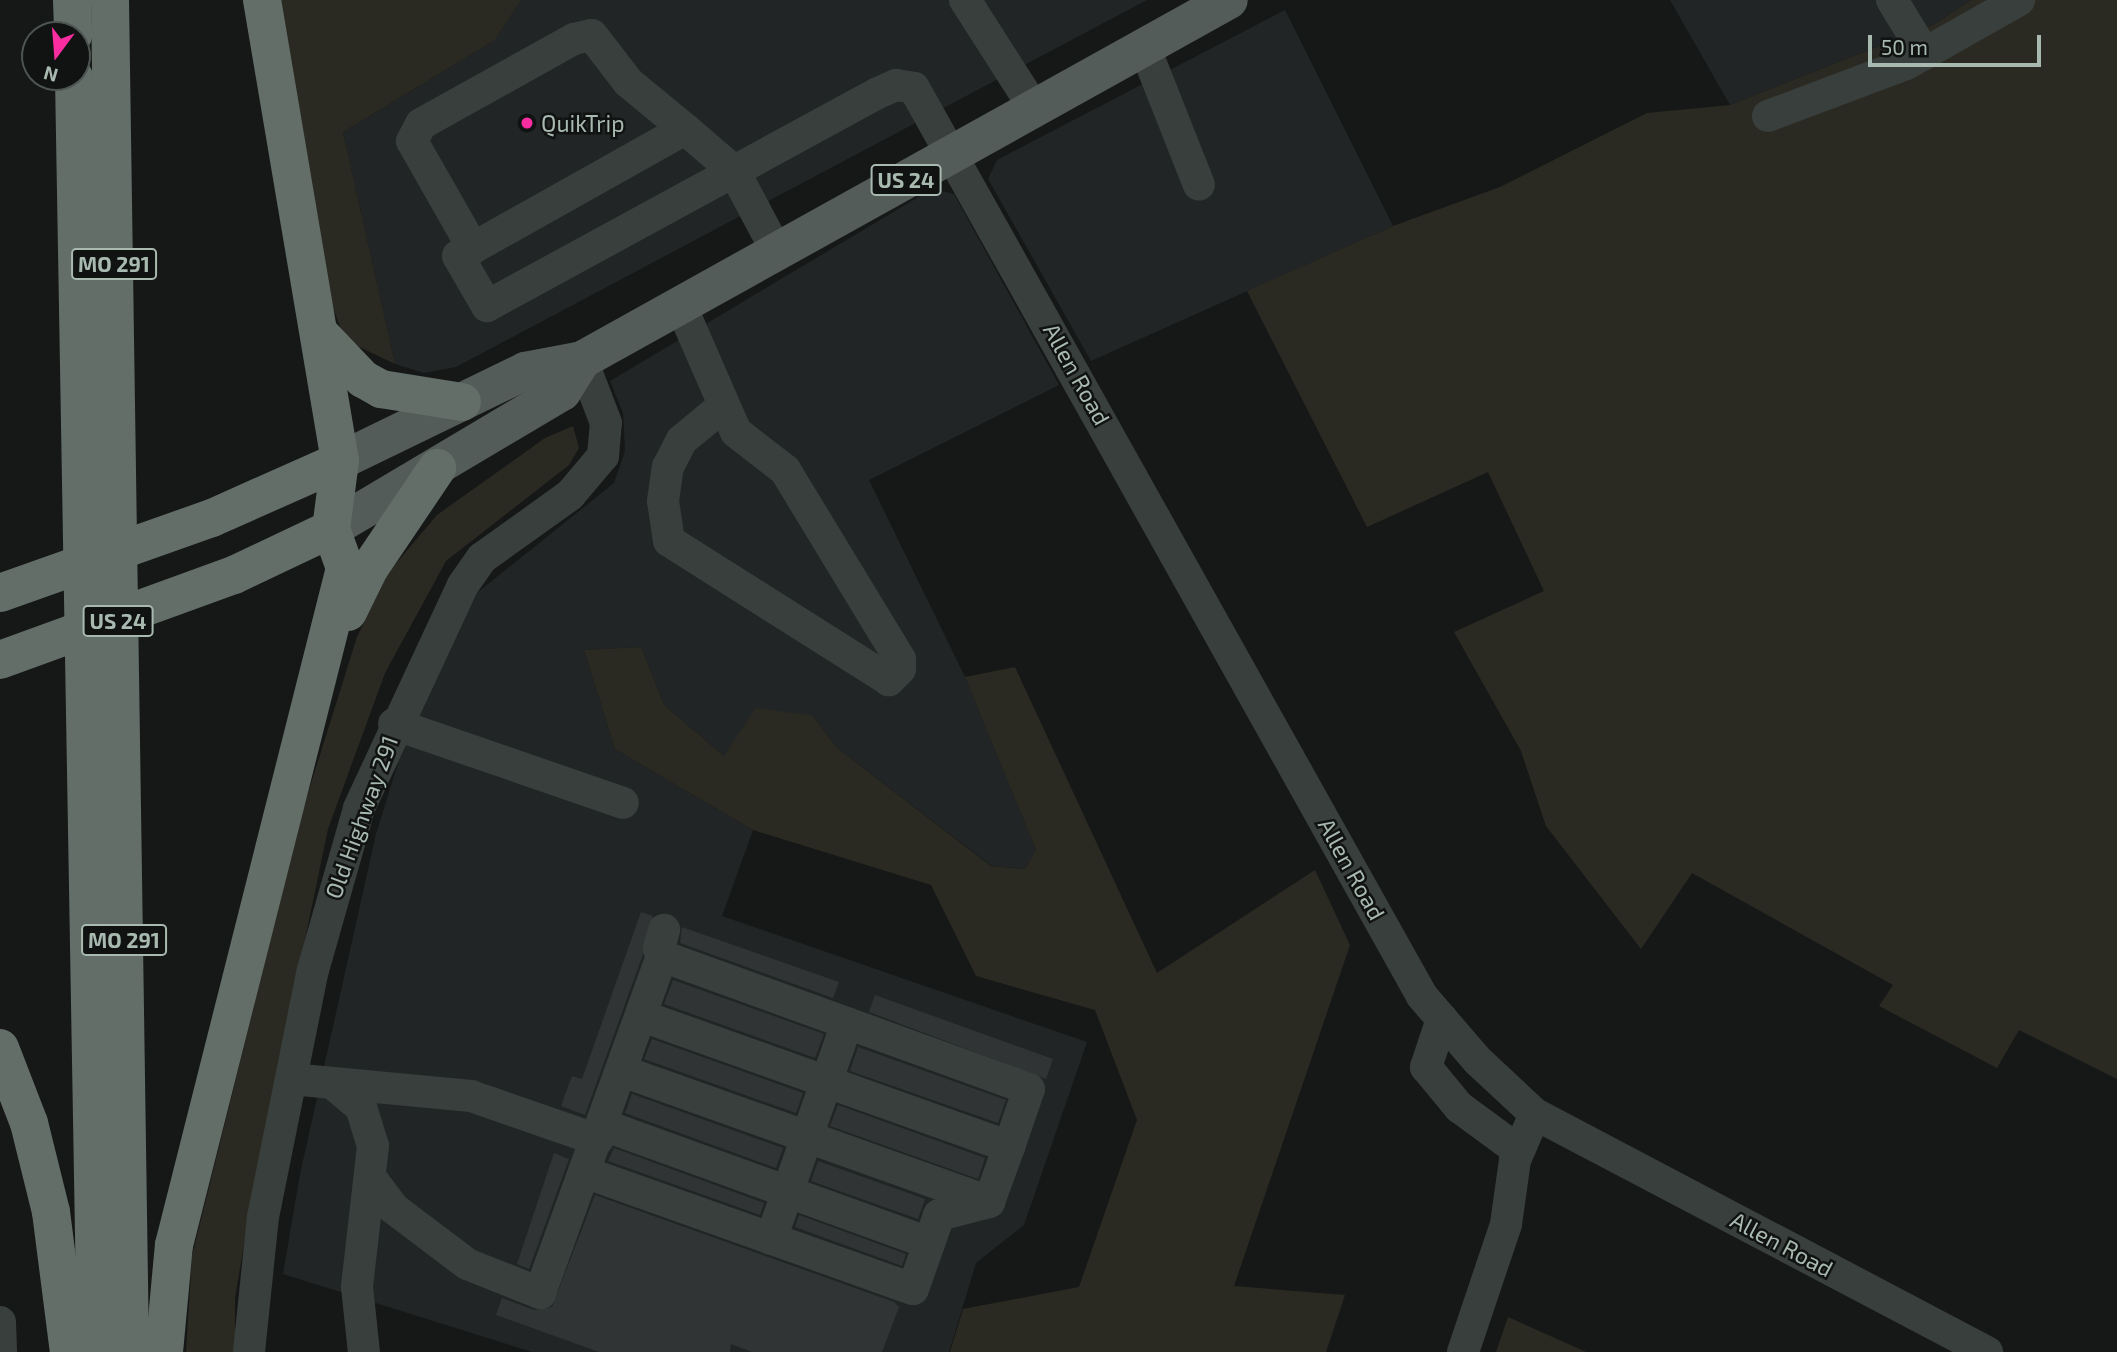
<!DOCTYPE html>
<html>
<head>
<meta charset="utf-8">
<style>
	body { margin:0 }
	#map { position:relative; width:2117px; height:1352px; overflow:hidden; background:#161818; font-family:"Exo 2",sans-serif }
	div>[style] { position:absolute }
	.built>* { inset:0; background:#222525 }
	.green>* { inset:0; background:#2b2a22 }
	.building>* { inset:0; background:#313434 }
	.minor>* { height:32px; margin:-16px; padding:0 16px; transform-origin:16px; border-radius:16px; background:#393f3d }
	.major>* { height:38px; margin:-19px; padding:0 19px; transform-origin:19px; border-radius:19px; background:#535c58 }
	.highway>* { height:38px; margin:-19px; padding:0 19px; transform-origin:19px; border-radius:19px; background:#636e69 }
	.highway-bridge>* { height:38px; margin:-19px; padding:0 19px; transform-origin:19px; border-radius:19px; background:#636e69 }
	.dots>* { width:19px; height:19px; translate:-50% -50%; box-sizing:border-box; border:4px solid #111313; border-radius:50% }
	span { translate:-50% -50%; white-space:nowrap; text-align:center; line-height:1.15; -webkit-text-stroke:5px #111313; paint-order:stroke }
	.shield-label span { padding:2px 5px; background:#111313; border:2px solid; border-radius:5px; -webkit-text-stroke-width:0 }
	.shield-label { font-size:21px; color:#a8b9b0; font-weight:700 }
	.poi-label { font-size:23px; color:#a8b9b0 }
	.left { translate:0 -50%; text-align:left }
	.street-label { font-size:23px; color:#a8b9b0 }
	.north { position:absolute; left:21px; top:21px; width:70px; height:70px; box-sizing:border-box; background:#111313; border:2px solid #4d5552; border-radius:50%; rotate:196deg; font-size:19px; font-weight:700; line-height:28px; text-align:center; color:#a8b9b0 }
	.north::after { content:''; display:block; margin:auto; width:24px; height:32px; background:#f92d9f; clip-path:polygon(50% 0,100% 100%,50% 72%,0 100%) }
	.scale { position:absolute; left:1868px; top:35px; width:173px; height:32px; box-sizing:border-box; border:4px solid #a8b9b0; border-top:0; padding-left:9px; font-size:21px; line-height:24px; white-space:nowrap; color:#a8b9b0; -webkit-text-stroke:5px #111313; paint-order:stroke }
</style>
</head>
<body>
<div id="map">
	<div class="built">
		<i style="clip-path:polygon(521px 0,1147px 0,456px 367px,424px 373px,395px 364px,343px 132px,495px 40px)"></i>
		<i style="clip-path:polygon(1670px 0,1971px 0,1935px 24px,1730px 105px)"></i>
		<i style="clip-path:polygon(1285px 10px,1393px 226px,1091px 361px,988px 179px,997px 160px)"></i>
		<i style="clip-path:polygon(932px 189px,954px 194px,1059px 385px,869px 480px,965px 677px,1036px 850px,1025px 869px,992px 866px,837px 748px,813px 716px,724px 756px,664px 705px,641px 647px,584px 650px,615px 749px,753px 830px,722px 916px,1087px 1042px,1024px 1225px,976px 1263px,949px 1352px,532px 1352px,283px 1274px,300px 1174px,376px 834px,413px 715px,478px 592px,614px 483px,625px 451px,623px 413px,610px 381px)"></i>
	</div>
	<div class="green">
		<i style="clip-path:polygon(280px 0,521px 0,495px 40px,343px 132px,395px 364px,345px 340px,331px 302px)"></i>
		<i style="clip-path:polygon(1971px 0,2117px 0,2117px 1079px,2019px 1030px,1997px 1068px,1879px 1006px,1893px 985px,1692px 873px,1641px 949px,1546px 826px,1521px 751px,1454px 632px,1544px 591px,1488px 472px,1367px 527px,1247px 291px,1393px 226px,1500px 187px,1647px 113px,1730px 105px,1935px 24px)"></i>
		<i style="clip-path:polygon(573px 426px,579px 448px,569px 465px,446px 561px,385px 673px,328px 829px,255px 1179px,235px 1298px,235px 1352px,186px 1352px,192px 1256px,303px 809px,357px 637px,388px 573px,437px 515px,545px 438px)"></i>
		<i style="clip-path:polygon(641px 647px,664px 705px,724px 756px,756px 708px,813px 716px,837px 748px,991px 866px,1025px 869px,1036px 850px,965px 677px,1015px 667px,1157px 973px,1315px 870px,1350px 945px,1234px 1286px,1345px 1295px,1326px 1352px,950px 1352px,963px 1309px,1079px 1287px,1137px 1120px,1095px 1010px,976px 976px,931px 885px,753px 830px,615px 749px,584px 650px)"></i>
		<i style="clip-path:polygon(1508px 1317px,1584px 1351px,1586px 1352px,1496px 1352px)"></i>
	</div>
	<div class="building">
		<i style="clip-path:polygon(641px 912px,653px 916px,642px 957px,585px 1115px,561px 1106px,572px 1076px,582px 1079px)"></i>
		<i style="clip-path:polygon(682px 927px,839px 982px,833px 998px,680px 943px)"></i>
		<i style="clip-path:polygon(673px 980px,824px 1034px,815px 1058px,664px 1004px)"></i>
		<i style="clip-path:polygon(875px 995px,1053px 1059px,1046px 1079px,869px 1012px)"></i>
		<i style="clip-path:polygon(652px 1039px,803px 1093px,796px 1113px,644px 1059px)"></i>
		<i style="clip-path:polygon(858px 1047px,1006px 1100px,998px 1123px,850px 1071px)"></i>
		<i style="clip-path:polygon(632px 1094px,783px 1148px,776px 1168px,625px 1113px)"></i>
		<i style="clip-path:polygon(838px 1105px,985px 1158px,978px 1179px,830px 1126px)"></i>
		<i style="clip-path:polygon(614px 1148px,764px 1203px,760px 1215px,608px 1161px)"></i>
		<i style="clip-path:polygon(554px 1153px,569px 1159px,529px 1269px,517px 1264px)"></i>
		<i style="clip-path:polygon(818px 1161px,925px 1199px,918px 1219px,811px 1181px)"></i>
		<i style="clip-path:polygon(595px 1195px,894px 1302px,899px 1307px,882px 1352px,752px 1352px,731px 1344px,730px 1352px,599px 1352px,496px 1315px,502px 1298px,534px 1310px,552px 1307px)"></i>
		<i style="clip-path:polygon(799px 1215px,906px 1254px,902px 1266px,795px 1227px)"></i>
	</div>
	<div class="minor">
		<i style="left:965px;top:0;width:128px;rotate:57.4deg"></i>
		<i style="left:1892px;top:0;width:63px;rotate:58.6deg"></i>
		<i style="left:1144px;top:46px;width:149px;rotate:68.4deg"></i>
		<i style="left:1768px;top:116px;width:147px;rotate:-20.6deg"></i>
		<i style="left:1906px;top:64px;width:130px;rotate:-29.5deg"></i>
		<i style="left:685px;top:129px;width:243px;rotate:150.7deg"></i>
		<i style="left:473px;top:248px;width:123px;rotate:-119.7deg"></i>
		<i style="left:412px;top:141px;width:19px;rotate:-62deg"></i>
		<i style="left:421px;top:124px;width:175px;rotate:-29.1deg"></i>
		<i style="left:574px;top:39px;width:18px;rotate:-13deg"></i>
		<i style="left:592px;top:35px;width:59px;rotate:52.5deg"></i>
		<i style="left:628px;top:82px;width:74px;rotate:39.5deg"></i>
		<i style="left:685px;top:129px;width:65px;rotate:40.6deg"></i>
		<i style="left:734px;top:171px;width:92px;rotate:62deg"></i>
		<i style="left:473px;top:248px;width:17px;rotate:152deg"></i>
		<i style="left:458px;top:256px;width:58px;rotate:59.9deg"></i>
		<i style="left:487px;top:306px;width:445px;rotate:-28.6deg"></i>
		<i style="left:878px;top:93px;width:20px;rotate:-24deg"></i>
		<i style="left:896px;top:85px;width:18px;rotate:9deg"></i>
		<i style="left:914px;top:88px;width:1040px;rotate:60.77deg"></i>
		<i style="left:1422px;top:996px;width:84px;rotate:49.3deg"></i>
		<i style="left:1477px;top:1060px;width:79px;rotate:43deg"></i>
		<i style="left:1535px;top:1114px;width:511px;rotate:27.77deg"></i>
		<i style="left:681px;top:306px;width:137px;rotate:66.4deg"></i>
		<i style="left:736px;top:432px;width:62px;rotate:37.8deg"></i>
		<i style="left:785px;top:470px;width:221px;rotate:58.7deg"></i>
		<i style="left:900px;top:659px;width:10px;rotate:90deg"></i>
		<i style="left:900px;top:669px;width:16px;rotate:135deg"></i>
		<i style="left:889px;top:680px;width:260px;rotate:-147.7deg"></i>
		<i style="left:669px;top:541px;width:40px;rotate:-98.5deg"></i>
		<i style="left:663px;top:501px;width:34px;rotate:-82deg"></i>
		<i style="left:668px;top:467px;width:30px;rotate:-63deg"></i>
		<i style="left:682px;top:440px;width:52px;rotate:-39.5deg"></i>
		<i style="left:394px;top:724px;width:242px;rotate:19deg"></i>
		<i style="left:642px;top:1016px;width:390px;rotate:19.6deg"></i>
		<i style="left:1442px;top:1019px;width:51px;rotate:108.4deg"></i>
		<i style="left:1426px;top:1067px;width:52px;rotate:50.5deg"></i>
		<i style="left:1459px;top:1107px;width:74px;rotate:36.3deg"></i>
		<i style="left:622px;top:1071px;width:390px;rotate:19.6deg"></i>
		<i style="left:291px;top:1079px;width:181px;rotate:5.4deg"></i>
		<i style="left:471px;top:1096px;width:134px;rotate:19.1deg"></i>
		<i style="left:338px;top:1088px;width:30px;rotate:40deg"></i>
		<i style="left:361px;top:1107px;width:41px;rotate:72.9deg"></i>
		<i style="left:373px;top:1146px;width:142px;rotate:96.5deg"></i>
		<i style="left:357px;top:1287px;width:65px;rotate:83.9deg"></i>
		<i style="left:603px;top:1125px;width:347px;rotate:19.9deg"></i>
		<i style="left:584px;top:1172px;width:349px;rotate:19.6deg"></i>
		<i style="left:913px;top:1289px;width:78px;rotate:-70.6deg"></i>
		<i style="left:939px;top:1215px;width:52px;rotate:-14.6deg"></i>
		<i style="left:989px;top:1202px;width:59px;rotate:-70deg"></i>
		<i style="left:1009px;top:1147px;width:61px;rotate:-71deg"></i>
		<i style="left:1029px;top:1089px;width:390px;rotate:-160.1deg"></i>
		<i style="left:373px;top:1181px;width:34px;rotate:53deg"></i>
		<i style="left:393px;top:1208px;width:93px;rotate:37.1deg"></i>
		<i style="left:467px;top:1264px;width:79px;rotate:21.7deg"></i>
		<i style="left:540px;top:1293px;width:358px;rotate:-70.1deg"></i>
		<i style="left:662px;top:956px;width:8px;rotate:-113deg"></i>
		<i style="left:659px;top:949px;width:20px;rotate:-75deg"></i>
		<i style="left:771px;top:1239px;width:229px;rotate:-70.6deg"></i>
		<i style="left:0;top:1322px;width:30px;rotate:88deg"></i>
		<i style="left:249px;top:1352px;width:136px;rotate:-84.1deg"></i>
		<i style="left:263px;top:1217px;width:252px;rotate:-78.6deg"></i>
		<i style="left:313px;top:970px;width:168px;rotate:-74.1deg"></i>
		<i style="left:359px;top:808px;width:246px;rotate:-65deg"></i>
		<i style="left:463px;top:585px;width:33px;rotate:-55deg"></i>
		<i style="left:482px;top:558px;width:108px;rotate:-35.6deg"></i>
		<i style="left:570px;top:495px;width:51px;rotate:-49.8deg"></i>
		<i style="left:603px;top:456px;width:33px;rotate:-85deg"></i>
		<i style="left:606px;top:423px;width:67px;rotate:-110.9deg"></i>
		<i style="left:1463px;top:1352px;width:135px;rotate:-71.4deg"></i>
		<i style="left:1506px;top:1224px;width:65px;rotate:-82deg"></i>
		<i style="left:1515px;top:1160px;width:50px;rotate:-66.5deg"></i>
	</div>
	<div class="major">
		<i style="left:340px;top:461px;width:206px;rotate:-25.9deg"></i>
		<i style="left:525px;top:371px;width:58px;rotate:-10.9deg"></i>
		<i style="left:582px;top:360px;width:740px;rotate:-29.09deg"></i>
		<i style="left:331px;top:529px;width:269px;rotate:-30.7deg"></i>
		<i style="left:562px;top:392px;width:38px;rotate:-58deg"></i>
	</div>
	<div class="highway">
		<i style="left:72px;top:0;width:35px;rotate:88deg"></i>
		<i style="left:110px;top:0;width:1352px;rotate:89.15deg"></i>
		<i style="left:74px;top:77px;width:1275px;rotate:89.01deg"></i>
		<i style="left:320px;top:334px;width:62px;rotate:46.3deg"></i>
		<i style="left:363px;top:379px;width:21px;rotate:29deg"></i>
		<i style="left:381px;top:389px;width:82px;rotate:9.1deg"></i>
		<i style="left:212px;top:518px;width:140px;rotate:-24deg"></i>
		<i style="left:234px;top:575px;width:107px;rotate:-25.4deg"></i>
		<i style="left:348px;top:612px;width:48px;rotate:-64deg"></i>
		<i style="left:369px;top:569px;width:122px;rotate:-56deg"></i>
		<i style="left:0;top:1048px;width:80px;rotate:68.9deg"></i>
		<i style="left:29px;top:1123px;width:92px;rotate:76.1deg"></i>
		<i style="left:51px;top:1212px;width:141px;rotate:82.7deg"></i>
		<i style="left:164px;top:1352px;width:107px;rotate:-84.7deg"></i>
		<i style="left:174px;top:1245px;width:698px;rotate:-75.82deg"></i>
		<i style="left:345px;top:568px;width:41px;rotate:-109.7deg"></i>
		<i style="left:331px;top:529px;width:69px;rotate:-82.5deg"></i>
		<i style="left:340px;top:461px;width:468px;rotate:-99.6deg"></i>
	</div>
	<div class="highway-bridge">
		<i style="left:0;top:593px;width:225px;rotate:-19.5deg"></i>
		<i style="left:0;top:660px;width:249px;rotate:-20deg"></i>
	</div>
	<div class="dots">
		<i style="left:527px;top:123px;background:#f92d9f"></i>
	</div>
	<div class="shield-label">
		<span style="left:906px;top:180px">US 24</span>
		<span style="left:114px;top:264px">MO 291</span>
		<span style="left:118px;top:621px">US 24</span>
		<span style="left:124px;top:940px">MO 291</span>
	</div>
	<div class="poi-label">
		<span class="left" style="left:541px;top:123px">QuikTrip</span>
	</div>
	<div class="street-label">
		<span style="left:1077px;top:374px;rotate:61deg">Allen Road</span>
		<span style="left:361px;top:817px;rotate:-70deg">Old Highway 291</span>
		<span style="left:1352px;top:869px;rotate:61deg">Allen Road</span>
		<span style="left:1782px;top:1244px;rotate:28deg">Allen Road</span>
	</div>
	<div class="north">N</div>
	<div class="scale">50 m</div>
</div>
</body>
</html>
